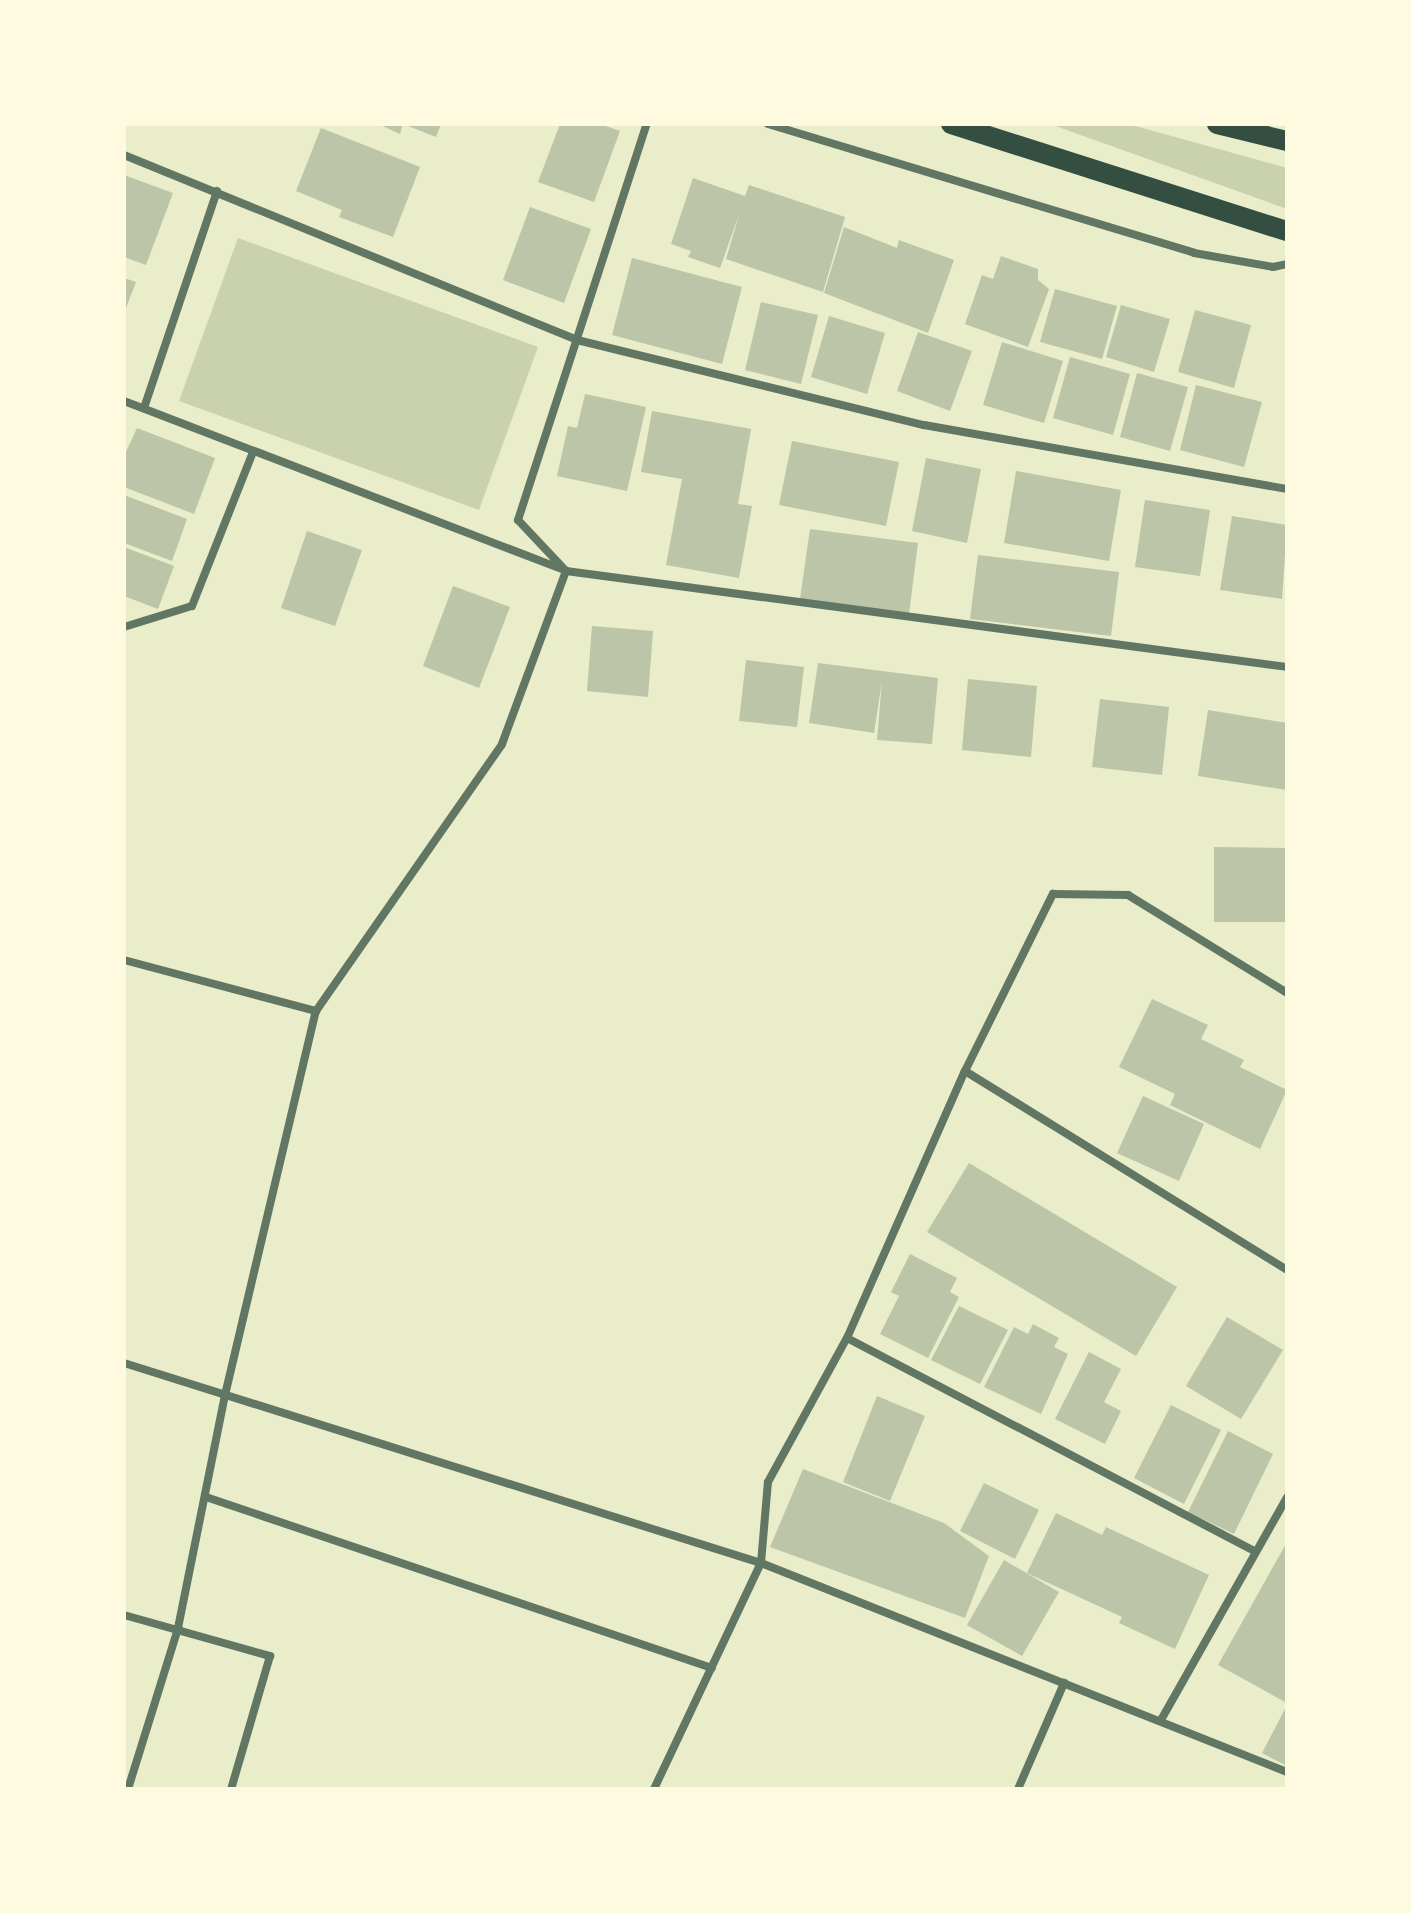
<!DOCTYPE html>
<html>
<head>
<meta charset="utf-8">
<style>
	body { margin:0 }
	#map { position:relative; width:1411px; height:1913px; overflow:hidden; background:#e9edc9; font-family:Poppins,sans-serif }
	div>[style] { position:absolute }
	.green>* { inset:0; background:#cad2ad }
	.building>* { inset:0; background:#bcc5a7 }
	.minor>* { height:8px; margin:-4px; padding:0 4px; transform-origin:4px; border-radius:4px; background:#617663 }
	.primary>* { height:20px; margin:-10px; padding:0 10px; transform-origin:10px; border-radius:10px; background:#344e41 }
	span { translate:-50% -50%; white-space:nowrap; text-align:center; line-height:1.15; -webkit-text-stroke:7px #fefae0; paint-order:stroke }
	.frame { position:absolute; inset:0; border:126px solid #fefae0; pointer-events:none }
</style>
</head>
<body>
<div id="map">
	<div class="green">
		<i style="clip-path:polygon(1050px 124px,1128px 124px,1287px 168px,1287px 209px)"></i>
		<i style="clip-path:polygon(238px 238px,538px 347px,479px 510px,179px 401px)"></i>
	</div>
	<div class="building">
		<i style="clip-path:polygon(378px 124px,441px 124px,436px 137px,403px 124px,400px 134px)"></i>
		<i style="clip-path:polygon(560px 124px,600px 124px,620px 131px,594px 202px,538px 182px)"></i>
		<i style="clip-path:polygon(321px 128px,420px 167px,393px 237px,339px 217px,342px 210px,296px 191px)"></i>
		<i style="clip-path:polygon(124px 175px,173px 193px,146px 265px,124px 257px)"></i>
		<i style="clip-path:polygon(693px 178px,745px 196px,749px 185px,845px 217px,823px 292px,726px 259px,740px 212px,720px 268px,688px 257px,691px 251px,671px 244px)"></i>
		<i style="clip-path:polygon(530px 207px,591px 229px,564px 303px,503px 280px)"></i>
		<i style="clip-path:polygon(844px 227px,897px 248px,899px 240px,954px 260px,928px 333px,824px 293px)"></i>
		<i style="clip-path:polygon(1001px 256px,1038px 269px,1038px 280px,1049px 289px,1028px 347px,965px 324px,982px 275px,993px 279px)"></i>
		<i style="clip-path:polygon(632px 258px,742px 287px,722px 364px,612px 335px)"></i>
		<i style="clip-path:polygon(124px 278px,136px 282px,124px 313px)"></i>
		<i style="clip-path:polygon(1055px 289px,1117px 306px,1102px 359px,1040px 342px)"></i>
		<i style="clip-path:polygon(761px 302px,818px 315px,801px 384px,745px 370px)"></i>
		<i style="clip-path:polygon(1121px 305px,1170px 319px,1154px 372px,1106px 357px)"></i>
		<i style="clip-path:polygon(1195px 310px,1251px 325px,1234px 388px,1178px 372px)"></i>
		<i style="clip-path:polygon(829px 316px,885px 333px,867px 394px,811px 377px)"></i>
		<i style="clip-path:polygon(918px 332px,972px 351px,950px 411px,897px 391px)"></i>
		<i style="clip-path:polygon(1002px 342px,1063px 361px,1044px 423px,983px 405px)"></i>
		<i style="clip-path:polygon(1070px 357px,1130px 374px,1113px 435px,1053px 418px)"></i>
		<i style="clip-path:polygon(1137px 373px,1188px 387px,1170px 451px,1120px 437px)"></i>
		<i style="clip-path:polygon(1196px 385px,1262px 402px,1244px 467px,1180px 450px)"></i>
		<i style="clip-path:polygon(585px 394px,646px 407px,627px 491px,557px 476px,568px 426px,577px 428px)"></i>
		<i style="clip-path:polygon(652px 411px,751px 429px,738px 504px,752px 506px,739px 578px,666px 565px,682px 479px,641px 472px)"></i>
		<i style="clip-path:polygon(137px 428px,215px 458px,194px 514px,124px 487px,124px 456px)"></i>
		<i style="clip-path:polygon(792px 441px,899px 462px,886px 526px,779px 505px)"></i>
		<i style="clip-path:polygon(926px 458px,981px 469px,967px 543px,912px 531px)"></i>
		<i style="clip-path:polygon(1016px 471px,1121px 490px,1109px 561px,1004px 543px)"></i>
		<i style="clip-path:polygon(124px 495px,187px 519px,172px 561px,124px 543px)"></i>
		<i style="clip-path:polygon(1145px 500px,1210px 510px,1200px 576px,1135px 567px)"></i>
		<i style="clip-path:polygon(1232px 516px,1287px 525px,1282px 599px,1220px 590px)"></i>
		<i style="clip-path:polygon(810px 529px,918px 543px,909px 614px,800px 599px)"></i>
		<i style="clip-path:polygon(307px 531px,362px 550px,335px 626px,281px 608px)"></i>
		<i style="clip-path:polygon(124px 547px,174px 566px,158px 609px,124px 596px)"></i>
		<i style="clip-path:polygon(978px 555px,1119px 572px,1111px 636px,970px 619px)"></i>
		<i style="clip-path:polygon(453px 586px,510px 607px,479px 688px,423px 666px)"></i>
		<i style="clip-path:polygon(592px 626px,653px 631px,648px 697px,587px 691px)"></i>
		<i style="clip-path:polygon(746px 660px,804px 667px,797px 727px,739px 721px)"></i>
		<i style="clip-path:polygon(818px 663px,938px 678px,932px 744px,877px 740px,882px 681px,874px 733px,809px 723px)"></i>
		<i style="clip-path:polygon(968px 679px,1037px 686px,1031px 757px,962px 750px)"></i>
		<i style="clip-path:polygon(1100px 699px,1169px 707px,1162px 775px,1092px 767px)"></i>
		<i style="clip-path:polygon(1208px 710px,1287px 723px,1287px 790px,1198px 776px)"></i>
		<i style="clip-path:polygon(1214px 847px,1287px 848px,1287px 922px,1214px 922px)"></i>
		<i style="clip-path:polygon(1152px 999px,1208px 1025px,1201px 1039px,1244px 1060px,1240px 1067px,1287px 1090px,1260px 1149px,1170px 1105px,1175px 1094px,1119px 1067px)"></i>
		<i style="clip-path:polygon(1143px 1096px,1204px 1124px,1179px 1181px,1117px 1153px)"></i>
		<i style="clip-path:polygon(969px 1163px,1177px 1287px,1136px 1356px,927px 1232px)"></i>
		<i style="clip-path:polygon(910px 1254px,957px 1278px,950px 1292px,959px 1297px,928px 1358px,880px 1334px,899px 1296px,891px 1292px)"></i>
		<i style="clip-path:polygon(959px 1306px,1008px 1330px,980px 1384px,931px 1360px)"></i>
		<i style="clip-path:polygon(1227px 1317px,1283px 1350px,1241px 1419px,1186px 1386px)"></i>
		<i style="clip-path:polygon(1033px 1324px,1059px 1338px,1054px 1347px,1068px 1354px,1041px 1414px,984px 1387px,1014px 1327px,1028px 1334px)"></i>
		<i style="clip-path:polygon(1089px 1352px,1121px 1369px,1104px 1402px,1121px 1411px,1105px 1444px,1055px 1419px)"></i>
		<i style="clip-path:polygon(877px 1396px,925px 1416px,890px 1501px,843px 1482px)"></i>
		<i style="clip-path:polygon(1171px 1405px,1221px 1430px,1184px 1504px,1134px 1478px)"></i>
		<i style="clip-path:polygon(1228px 1431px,1273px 1454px,1234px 1534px,1188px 1512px)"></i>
		<i style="clip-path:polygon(803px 1469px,944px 1523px,989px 1556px,965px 1618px,770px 1547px)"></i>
		<i style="clip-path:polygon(984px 1483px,1039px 1510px,1015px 1559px,960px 1531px)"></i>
		<i style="clip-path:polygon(1056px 1513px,1102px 1535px,1106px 1527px,1209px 1575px,1175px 1649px,1119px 1623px,1122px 1617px,1027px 1573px)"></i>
		<i style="clip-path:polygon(1287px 1542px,1287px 1698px,1285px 1702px,1218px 1665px)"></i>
		<i style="clip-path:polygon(1004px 1560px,1059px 1592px,1022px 1656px,967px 1625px)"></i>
		<i style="clip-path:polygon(1287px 1705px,1287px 1766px,1262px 1753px)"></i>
	</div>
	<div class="minor">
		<i style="left:768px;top:124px;width:445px;rotate:16.8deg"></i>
		<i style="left:1194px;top:253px;width:80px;rotate:10deg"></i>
		<i style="left:1273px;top:267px;width:14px;rotate:-12deg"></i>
		<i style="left:124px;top:155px;width:489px;rotate:22.2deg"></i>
		<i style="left:577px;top:340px;width:357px;rotate:13.8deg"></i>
		<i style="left:924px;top:425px;width:369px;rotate:10deg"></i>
		<i style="left:124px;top:401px;width:474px;rotate:21deg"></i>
		<i style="left:566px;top:571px;width:727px;rotate:7.58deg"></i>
		<i style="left:144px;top:408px;width:229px;rotate:-71.4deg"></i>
		<i style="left:124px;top:627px;width:71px;rotate:-17.2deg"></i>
		<i style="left:192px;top:606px;width:166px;rotate:-68.4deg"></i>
		<i style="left:124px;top:960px;width:199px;rotate:14.9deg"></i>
		<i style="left:965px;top:1071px;width:379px;rotate:31.7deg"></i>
		<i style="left:847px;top:1338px;width:458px;rotate:27.6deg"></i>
		<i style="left:124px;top:1363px;width:668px;rotate:17.43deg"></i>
		<i style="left:761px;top:1563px;width:566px;rotate:21.67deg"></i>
		<i style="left:206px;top:1497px;width:534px;rotate:18.67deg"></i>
		<i style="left:124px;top:1615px;width:152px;rotate:15.7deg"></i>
		<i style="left:270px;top:1656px;width:139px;rotate:106.3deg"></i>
		<i style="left:1161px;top:1720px;width:256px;rotate:-60.5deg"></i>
		<i style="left:128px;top:1789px;width:169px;rotate:-72.7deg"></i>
		<i style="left:178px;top:1628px;width:238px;rotate:-78.6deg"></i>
		<i style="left:225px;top:1395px;width:395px;rotate:-76.7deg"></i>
		<i style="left:316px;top:1011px;width:325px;rotate:-55.1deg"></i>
		<i style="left:502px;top:744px;width:184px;rotate:-69.7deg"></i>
		<i style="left:566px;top:571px;width:70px;rotate:-133.3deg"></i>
		<i style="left:518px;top:520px;width:416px;rotate:-72deg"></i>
		<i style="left:654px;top:1789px;width:250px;rotate:-64.7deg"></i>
		<i style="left:761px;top:1563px;width:81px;rotate:-85.1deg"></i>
		<i style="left:768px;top:1482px;width:164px;rotate:-61.3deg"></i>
		<i style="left:847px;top:1338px;width:292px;rotate:-66.2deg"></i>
		<i style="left:965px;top:1071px;width:198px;rotate:-63.6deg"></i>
		<i style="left:1053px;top:894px;width:75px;rotate:0.8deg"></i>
		<i style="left:1128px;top:895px;width:187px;rotate:31.6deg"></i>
		<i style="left:1018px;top:1789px;width:116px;rotate:-66.5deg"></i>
	</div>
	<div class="primary">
		<i style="left:951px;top:124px;width:353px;rotate:17.7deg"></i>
		<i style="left:1217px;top:124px;width:72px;rotate:13.7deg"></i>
	</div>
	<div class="frame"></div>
</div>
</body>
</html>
